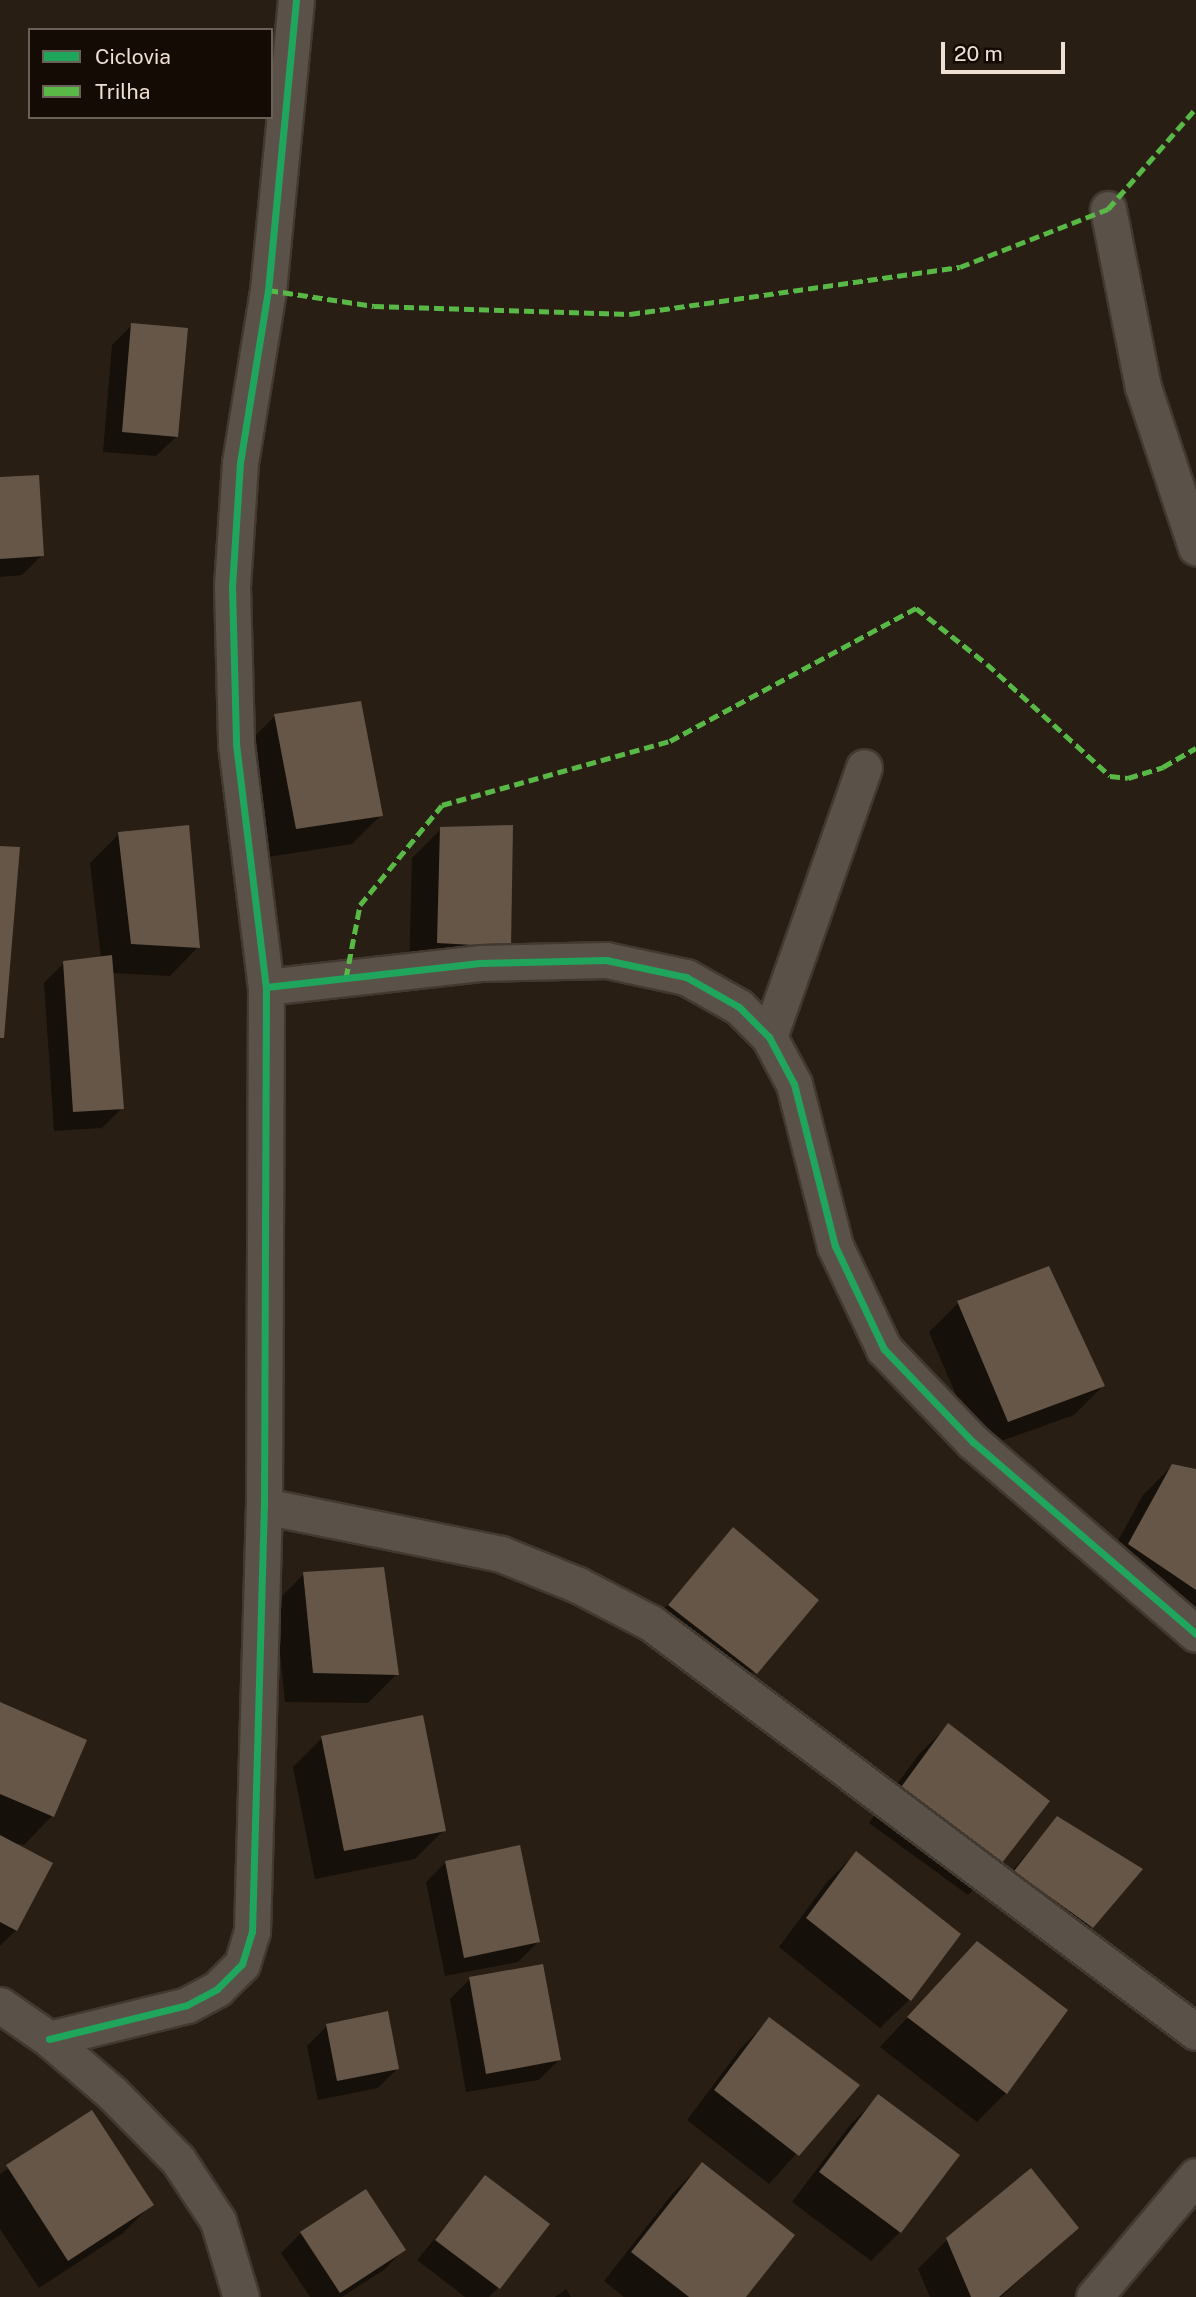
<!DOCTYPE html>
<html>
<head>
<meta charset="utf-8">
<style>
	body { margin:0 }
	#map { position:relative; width:1196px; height:2297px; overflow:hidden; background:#291e13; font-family:"Public Sans",sans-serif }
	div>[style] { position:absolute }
	.shadow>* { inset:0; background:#0007 }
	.building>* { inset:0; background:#665647 }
	.roads { filter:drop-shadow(2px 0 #423931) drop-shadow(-2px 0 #423931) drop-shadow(0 2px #423931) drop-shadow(0 -2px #423931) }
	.minor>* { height:35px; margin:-17.5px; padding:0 17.5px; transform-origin:17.5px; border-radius:17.5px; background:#5a5249 }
	.quiet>* { height:5px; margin-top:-2.5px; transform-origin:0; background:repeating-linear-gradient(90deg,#58b947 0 10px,transparent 0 15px) }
	.cycleway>* { height:7px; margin:-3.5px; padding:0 3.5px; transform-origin:3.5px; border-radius:3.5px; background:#20a55d }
	span { translate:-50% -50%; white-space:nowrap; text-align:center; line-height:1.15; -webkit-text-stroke:7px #140b04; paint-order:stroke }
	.legend { position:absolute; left:28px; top:28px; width:245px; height:91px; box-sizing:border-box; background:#140b04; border:2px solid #6b6057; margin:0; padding:9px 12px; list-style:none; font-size:21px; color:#eee0d3 }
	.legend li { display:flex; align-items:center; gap:14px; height:35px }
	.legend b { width:35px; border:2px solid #6b6057 }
	.scale { position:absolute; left:941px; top:42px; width:124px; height:32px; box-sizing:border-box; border:4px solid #eee0d3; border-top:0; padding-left:9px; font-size:21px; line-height:24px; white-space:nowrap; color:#eee0d3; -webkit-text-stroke:5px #140b04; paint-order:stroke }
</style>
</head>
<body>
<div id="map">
	<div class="shadow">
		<i style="clip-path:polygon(132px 325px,176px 437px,156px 456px,103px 452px,112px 345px)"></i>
		<i style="clip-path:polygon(0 479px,42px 555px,22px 575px,0 577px)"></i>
		<i style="clip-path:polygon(275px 716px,381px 815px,352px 844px,268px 857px,246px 745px)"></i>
		<i style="clip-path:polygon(441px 829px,509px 946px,409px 972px,412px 858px)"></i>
		<i style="clip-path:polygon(119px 834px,198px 947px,170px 976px,112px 973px,122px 1108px,102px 1128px,54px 1131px,44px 983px,64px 963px,101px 958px,90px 863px)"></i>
		<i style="clip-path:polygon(1048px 1268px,1103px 1386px,1074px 1415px,979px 1449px,929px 1332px,958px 1303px)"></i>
		<i style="clip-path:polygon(1172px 1466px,1192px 1472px,1196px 1468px,1196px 1615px,1100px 1574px,1143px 1495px)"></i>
		<i style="clip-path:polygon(733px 1529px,817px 1600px,726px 1702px,641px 1635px)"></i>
		<i style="clip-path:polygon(304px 1574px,397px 1674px,368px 1703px,285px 1702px,275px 1603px)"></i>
		<i style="clip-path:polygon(0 1704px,52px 1816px,24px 1845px,12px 1843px,16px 1930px,0 1946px)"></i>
		<i style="clip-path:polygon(948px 1726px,996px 1867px,968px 1895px,869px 1823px,919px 1754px)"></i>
		<i style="clip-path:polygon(322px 1738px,444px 1830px,415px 1859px,315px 1879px,293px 1767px)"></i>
		<i style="clip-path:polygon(1057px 1818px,1141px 1870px,1072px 1947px,995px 1891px)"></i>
		<i style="clip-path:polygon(856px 1853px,909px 2000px,880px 2028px,779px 1947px,827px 1882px)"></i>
		<i style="clip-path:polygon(446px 1862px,538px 1942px,518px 1962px,445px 1976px,426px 1882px)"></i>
		<i style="clip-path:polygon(949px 1973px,1066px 2011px,1006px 2093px,977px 2122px,880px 2047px)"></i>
		<i style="clip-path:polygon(470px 1979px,559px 2060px,539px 2080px,466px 2092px,450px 1999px)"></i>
		<i style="clip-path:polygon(770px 2019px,858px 2085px,769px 2184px,687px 2120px,741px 2048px)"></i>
		<i style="clip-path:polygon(327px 2026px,398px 2068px,378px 2088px,318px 2100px,307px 2046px)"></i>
		<i style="clip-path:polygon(879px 2096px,900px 2232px,871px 2261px,792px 2202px,850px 2125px)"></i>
		<i style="clip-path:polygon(92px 2112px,152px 2204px,123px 2233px,39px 2288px,0 2229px,0 2174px)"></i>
		<i style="clip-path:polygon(702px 2164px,744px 2297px,624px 2297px,604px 2281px,673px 2193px)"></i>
		<i style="clip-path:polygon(486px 2177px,498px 2288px,489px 2297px,465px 2297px,417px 2260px)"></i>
		<i style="clip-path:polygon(366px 2191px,404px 2249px,385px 2269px,342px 2297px,310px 2297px,281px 2253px,301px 2233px)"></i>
		<i style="clip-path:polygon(1076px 2228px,1001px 2297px,930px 2297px,918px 2269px,947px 2240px)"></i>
		<i style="clip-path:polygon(566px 2289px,571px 2297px,555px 2297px)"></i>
	</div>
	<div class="building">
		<i style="clip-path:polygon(131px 323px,188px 328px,178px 437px,122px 432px)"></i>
		<i style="clip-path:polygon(39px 475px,44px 556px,0 559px,0 477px)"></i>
		<i style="clip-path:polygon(361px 701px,383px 816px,296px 829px,274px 714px)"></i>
		<i style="clip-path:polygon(189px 825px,200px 948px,131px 944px,118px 832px)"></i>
		<i style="clip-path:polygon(513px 825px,511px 947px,437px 943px,440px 827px)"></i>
		<i style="clip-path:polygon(0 846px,20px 847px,4px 1038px,0 1038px)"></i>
		<i style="clip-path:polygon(112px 955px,124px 1109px,73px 1112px,63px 961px)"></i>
		<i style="clip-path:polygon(1049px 1266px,1105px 1386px,1008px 1422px,957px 1301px)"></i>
		<i style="clip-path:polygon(1172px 1464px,1196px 1469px,1196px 1590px,1128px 1544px)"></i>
		<i style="clip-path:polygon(733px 1527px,819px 1600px,757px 1674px,668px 1605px)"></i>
		<i style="clip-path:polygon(384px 1567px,399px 1675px,313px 1673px,303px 1572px)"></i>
		<i style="clip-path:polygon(0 1702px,87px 1740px,54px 1817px,0 1794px)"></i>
		<i style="clip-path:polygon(423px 1715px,446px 1831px,344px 1851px,321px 1736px)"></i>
		<i style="clip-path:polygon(948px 1723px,1050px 1801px,998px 1868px,896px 1794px)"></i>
		<i style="clip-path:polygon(1057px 1816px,1143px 1869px,1093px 1928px,1014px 1871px)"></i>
		<i style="clip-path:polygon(0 1835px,53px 1863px,17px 1931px,0 1922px)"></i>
		<i style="clip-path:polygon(520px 1845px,540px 1942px,464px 1958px,445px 1861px)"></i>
		<i style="clip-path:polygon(856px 1851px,961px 1934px,911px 2001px,806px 1918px)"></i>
		<i style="clip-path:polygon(977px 1941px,1068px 2010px,1007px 2094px,907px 2017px)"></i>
		<i style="clip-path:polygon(543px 1964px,561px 2060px,486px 2074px,469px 1977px)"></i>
		<i style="clip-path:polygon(388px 2011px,399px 2069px,337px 2081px,326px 2024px)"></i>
		<i style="clip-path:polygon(769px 2017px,860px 2085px,799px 2156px,714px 2090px)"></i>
		<i style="clip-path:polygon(878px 2094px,960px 2155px,901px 2233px,819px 2172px)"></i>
		<i style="clip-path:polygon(92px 2110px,154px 2205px,68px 2261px,6px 2165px)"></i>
		<i style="clip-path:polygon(702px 2162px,795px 2235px,746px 2297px,689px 2297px,631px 2252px)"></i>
		<i style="clip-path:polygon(1031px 2168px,1079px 2228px,999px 2297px,971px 2297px,946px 2238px)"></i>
		<i style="clip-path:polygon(485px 2175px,550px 2224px,500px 2289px,435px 2240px)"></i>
		<i style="clip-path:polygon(366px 2189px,406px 2250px,340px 2293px,300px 2232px)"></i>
	</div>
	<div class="roads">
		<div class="minor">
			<i style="left:296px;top:0;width:291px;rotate:95.5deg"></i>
			<i style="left:268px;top:290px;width:175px;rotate:99.2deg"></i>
			<i style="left:240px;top:463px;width:124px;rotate:93.7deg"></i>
			<i style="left:232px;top:587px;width:157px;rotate:88.5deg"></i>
			<i style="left:236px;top:744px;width:245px;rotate:83deg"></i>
			<i style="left:266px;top:987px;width:215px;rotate:-6.4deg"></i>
			<i style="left:480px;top:963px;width:126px;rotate:-1.4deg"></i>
			<i style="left:606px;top:960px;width:82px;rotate:12deg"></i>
			<i style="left:686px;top:977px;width:61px;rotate:29.5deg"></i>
			<i style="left:739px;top:1007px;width:42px;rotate:45deg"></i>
			<i style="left:769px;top:1037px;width:53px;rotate:62deg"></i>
			<i style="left:794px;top:1084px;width:167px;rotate:75.8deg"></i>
			<i style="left:835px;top:1246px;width:114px;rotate:64.6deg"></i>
			<i style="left:884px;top:1349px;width:129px;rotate:46.3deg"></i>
			<i style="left:973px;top:1442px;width:294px;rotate:40.7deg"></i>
			<i style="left:1108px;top:209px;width:181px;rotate:78.9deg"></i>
			<i style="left:1143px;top:387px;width:169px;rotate:71.7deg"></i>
			<i style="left:769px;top:1037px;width:286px;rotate:-70.6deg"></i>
			<i style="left:264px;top:1506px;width:242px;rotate:11.4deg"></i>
			<i style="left:501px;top:1554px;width:83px;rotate:21.9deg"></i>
			<i style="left:578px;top:1585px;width:82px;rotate:27.5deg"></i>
			<i style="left:651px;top:1623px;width:681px;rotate:36.89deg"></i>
			<i style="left:0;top:2005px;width:60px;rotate:34.8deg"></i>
			<i style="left:49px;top:2039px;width:83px;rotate:40.6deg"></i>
			<i style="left:112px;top:2093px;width:94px;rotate:45.4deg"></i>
			<i style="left:178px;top:2160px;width:73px;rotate:56.7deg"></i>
			<i style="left:218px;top:2221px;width:79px;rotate:73.2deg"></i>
			<i style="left:49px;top:2039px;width:142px;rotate:-13.8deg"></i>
			<i style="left:187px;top:2005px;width:34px;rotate:-28deg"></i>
			<i style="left:217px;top:1989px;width:35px;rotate:-45deg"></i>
			<i style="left:242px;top:1964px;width:34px;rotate:-73deg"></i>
			<i style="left:252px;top:1932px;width:426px;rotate:-88.4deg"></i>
			<i style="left:264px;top:1506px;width:519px;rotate:-89.78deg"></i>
			<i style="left:1094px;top:2297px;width:158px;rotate:-49.9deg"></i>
		</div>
	</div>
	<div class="quiet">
		<i style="left:268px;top:290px;width:107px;rotate:8.6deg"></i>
		<i style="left:374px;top:306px;width:256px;rotate:1.8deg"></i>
		<i style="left:630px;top:314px;width:333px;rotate:-8.1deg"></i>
		<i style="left:960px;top:267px;width:159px;rotate:-21.4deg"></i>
		<i style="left:1108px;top:209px;width:134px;rotate:-48.9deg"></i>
		<i style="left:346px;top:978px;width:74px;rotate:-79.1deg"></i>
		<i style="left:360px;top:905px;width:129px;rotate:-50.6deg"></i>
		<i style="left:442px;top:805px;width:237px;rotate:-15.7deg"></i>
		<i style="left:670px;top:741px;width:280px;rotate:-28.4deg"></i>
		<i style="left:916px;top:608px;width:90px;rotate:38.3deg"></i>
		<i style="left:987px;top:664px;width:166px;rotate:42.3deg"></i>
		<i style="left:1110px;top:776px;width:18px;rotate:6deg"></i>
		<i style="left:1128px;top:778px;width:37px;rotate:-17deg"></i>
		<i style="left:1163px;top:767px;width:38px;rotate:-30deg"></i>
	</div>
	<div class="cycleway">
		<i style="left:296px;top:0;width:291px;rotate:95.5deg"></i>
		<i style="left:268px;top:290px;width:175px;rotate:99.2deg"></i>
		<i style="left:240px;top:463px;width:124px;rotate:93.7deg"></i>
		<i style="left:232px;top:587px;width:157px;rotate:88.5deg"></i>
		<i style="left:236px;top:744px;width:245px;rotate:83deg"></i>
		<i style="left:266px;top:987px;width:215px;rotate:-6.4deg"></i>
		<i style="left:480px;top:963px;width:126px;rotate:-1.4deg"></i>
		<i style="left:606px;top:960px;width:82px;rotate:12deg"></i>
		<i style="left:686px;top:977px;width:61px;rotate:29.5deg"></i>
		<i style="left:739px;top:1007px;width:42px;rotate:45deg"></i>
		<i style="left:769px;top:1037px;width:53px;rotate:62deg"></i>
		<i style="left:794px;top:1084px;width:167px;rotate:75.8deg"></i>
		<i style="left:835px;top:1246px;width:114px;rotate:64.6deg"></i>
		<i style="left:884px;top:1349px;width:129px;rotate:46.3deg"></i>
		<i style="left:973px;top:1442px;width:294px;rotate:40.7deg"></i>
		<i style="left:49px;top:2039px;width:142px;rotate:-13.8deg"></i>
		<i style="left:187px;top:2005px;width:34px;rotate:-28deg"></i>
		<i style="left:217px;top:1989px;width:35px;rotate:-45deg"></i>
		<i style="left:242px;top:1964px;width:34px;rotate:-73deg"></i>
		<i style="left:252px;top:1932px;width:426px;rotate:-88.4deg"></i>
		<i style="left:264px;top:1506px;width:519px;rotate:-89.78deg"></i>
	</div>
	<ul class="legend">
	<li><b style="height:9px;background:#20a55d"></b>Ciclovia</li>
	<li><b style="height:9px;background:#58b947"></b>Trilha</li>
	</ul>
	<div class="scale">20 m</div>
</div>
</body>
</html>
